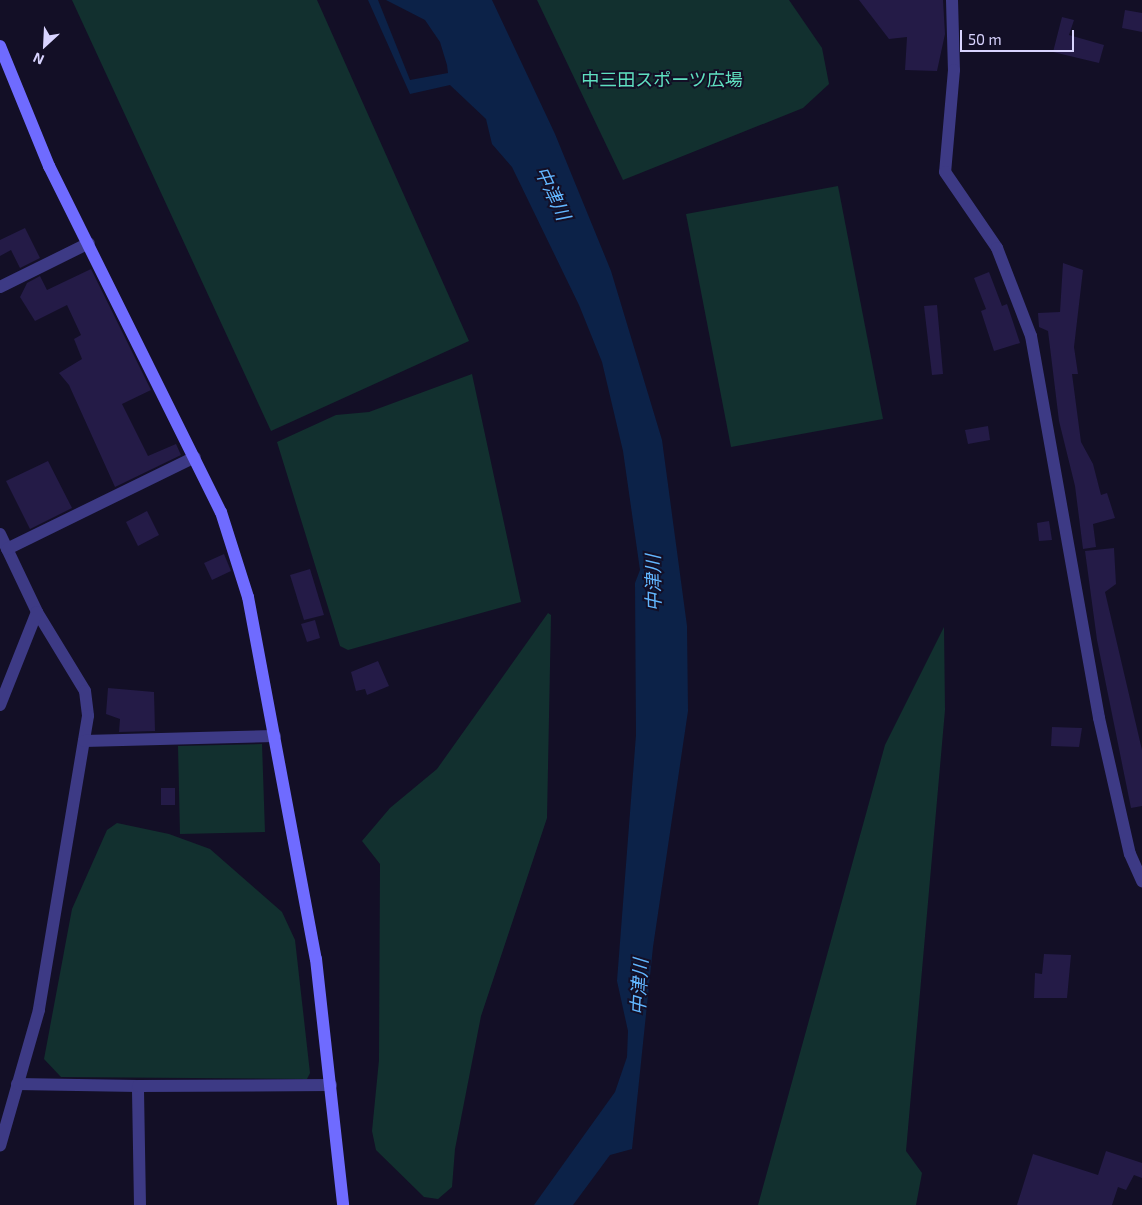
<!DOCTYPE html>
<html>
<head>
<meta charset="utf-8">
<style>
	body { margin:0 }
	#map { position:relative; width:1142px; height:1205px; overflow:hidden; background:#130f26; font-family:"Exo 2","Noto Sans JP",sans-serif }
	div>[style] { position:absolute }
	.green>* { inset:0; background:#12302f }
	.water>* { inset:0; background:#0c2248 }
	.building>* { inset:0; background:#241b47 }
	.street>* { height:12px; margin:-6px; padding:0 6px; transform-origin:6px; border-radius:6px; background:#3d3a85 }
	.secondary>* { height:12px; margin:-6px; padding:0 6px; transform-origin:6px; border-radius:6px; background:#6f6bff }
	span { translate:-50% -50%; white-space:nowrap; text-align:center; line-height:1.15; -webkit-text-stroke:4px #130f26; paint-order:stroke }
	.park-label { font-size:18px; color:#5fe0c0 }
	.water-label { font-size:19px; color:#62b6ff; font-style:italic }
	.north { position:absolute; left:20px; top:20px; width:50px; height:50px; -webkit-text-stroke:4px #130f26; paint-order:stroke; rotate:205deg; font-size:14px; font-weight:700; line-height:20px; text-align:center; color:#d9d4ff }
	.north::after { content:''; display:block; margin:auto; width:18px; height:22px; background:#d9d4ff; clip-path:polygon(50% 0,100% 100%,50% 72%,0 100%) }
	.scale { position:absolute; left:960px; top:30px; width:114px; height:22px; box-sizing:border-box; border:2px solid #d9d4ff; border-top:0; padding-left:6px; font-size:15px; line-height:18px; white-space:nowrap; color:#d9d4ff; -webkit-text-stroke:4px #130f26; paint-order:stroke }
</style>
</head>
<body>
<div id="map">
	<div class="green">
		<i style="clip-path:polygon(72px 0,317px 0,469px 341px,271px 431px)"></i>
		<i style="clip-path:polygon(537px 0,789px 0,822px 48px,829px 84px,803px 108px,623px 180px)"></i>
		<i style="clip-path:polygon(838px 186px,883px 419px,731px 447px,686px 214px)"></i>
		<i style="clip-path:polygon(472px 374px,521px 602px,348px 650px,340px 646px,277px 442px,336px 415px,369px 412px)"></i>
		<i style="clip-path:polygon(548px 613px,551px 615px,547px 818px,481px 1016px,455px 1149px,452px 1187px,438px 1199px,424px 1197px,376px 1150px,372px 1131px,379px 1060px,380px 864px,362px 841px,390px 808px,437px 769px)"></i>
		<i style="clip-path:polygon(944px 627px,945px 710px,906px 1151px,922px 1173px,916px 1205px,758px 1205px,885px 745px)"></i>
		<i style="clip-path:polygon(262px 744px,265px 832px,180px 834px,178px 746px)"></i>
		<i style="clip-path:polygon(117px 823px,169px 834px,210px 849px,282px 912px,295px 940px,310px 1073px,307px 1079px,61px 1077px,44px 1059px,72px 909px,107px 830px)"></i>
	</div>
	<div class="water">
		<i style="clip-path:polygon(368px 0,378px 0,410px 80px,448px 73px,447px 65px,440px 42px,425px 20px,386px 0,492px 0,555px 134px,611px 271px,662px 440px,687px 626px,688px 711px,653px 947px,632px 1149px,610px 1155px,573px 1205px,534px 1205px,615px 1092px,627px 1057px,628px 1031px,617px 981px,636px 735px,635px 583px,640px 570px,623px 451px,602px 362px,579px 305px,512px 167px,492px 144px,486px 119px,450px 85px,410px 94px)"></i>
	</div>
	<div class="building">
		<i style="clip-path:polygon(859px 0,943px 0,945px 34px,937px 71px,905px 70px,907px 37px,889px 39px)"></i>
		<i style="clip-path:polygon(1125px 10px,1142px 13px,1142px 32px,1122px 28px)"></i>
		<i style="clip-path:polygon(1062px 17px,1074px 20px,1069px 35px,1104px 45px,1099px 63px,1053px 52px)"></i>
		<i style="clip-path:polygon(25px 228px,40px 258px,20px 268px,11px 250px,0 256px,0 240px)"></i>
		<i style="clip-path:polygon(1063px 263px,1083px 270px,1074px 347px,1078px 374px,1072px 374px,1081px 442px,1093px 464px,1101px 495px,1107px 493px,1115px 518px,1093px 524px,1096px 547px,1083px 549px,1075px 486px,1059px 421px,1048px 331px,1039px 327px,1038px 313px,1060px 312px)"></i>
		<i style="clip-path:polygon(91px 269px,151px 390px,122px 404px,148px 456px,176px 444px,181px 455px,115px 487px,69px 385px,59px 373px,82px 359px,74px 339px,81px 335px,67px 305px,35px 321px,20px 297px,27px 283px,40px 276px,47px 290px)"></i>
		<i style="clip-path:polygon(989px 272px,1002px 306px,1007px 304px,1020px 343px,994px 351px,981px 311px,986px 309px,974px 278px)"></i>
		<i style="clip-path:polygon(937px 305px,943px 374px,932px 375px,924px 306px)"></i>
		<i style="clip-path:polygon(988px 426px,990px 440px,968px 444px,965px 430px)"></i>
		<i style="clip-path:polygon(48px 461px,72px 508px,30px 529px,6px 481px)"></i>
		<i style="clip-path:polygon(147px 511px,159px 535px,138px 546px,126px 522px)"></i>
		<i style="clip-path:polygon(1049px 521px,1052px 540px,1039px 541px,1037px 523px)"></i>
		<i style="clip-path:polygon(1114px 548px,1116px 584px,1105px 592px,1142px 750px,1142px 806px,1131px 808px,1097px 640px,1085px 551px)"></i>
		<i style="clip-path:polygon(224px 554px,231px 571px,212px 580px,204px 563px)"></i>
		<i style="clip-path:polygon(310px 569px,324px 615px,304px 620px,290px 575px)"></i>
		<i style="clip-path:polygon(315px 620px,320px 638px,307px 642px,301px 624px)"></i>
		<i style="clip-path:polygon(378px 661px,389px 686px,367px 695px,365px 689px,356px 691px,351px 672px)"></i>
		<i style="clip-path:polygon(108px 688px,154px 692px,155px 731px,119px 732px,120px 719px,106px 714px)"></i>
		<i style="clip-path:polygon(1052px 727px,1082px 728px,1079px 747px,1051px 746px)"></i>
		<i style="clip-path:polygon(161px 788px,175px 788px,175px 805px,161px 805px)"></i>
		<i style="clip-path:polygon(1044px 954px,1071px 955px,1067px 998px,1034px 998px,1035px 973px,1042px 974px)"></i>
		<i style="clip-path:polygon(1106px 1151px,1142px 1163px,1142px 1178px,1134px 1175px,1126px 1190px,1118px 1187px,1112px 1205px,1017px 1205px,1033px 1154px,1098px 1175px)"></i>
	</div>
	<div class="street">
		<i style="left:952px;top:0;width:70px;rotate:88.4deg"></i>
		<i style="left:954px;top:70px;width:102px;rotate:95deg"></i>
		<i style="left:945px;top:172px;width:92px;rotate:55.6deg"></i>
		<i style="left:997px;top:248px;width:94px;rotate:68.9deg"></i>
		<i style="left:1031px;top:336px;width:388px;rotate:79.9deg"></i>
		<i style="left:1099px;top:718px;width:139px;rotate:77.2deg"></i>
		<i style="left:1130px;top:854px;width:30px;rotate:66deg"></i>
		<i style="left:0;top:287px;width:99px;rotate:-26.3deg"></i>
		<i style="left:0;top:534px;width:86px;rotate:64.6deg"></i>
		<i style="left:37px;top:612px;width:92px;rotate:58.7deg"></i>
		<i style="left:85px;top:691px;width:25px;rotate:83deg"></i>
		<i style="left:88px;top:716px;width:298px;rotate:99.5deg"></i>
		<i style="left:39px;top:1010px;width:141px;rotate:106deg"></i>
		<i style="left:7px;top:549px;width:209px;rotate:-26.1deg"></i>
		<i style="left:0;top:705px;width:100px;rotate:-68.3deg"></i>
		<i style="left:84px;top:741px;width:191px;rotate:-1.5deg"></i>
		<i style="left:17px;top:1084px;width:121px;rotate:0.9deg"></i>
		<i style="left:140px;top:1205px;width:119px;rotate:-91deg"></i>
		<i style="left:138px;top:1086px;width:193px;rotate:-0.3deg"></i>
	</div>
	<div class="secondary">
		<i style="left:0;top:46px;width:130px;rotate:67.8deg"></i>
		<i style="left:49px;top:166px;width:386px;rotate:63.6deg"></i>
		<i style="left:221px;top:512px;width:89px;rotate:72.4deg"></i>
		<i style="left:248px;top:597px;width:368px;rotate:79.4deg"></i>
		<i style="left:316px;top:959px;width:247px;rotate:83.7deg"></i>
	</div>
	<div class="park-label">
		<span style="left:662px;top:79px">中三田スポーツ広場</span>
	</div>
	<div class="water-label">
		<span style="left:553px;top:193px;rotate:65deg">中津川</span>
		<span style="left:653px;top:583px;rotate:-91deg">中津川</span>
		<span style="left:639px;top:987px;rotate:-87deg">中津川</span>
	</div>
	<div class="north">N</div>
	<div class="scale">50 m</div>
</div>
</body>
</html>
